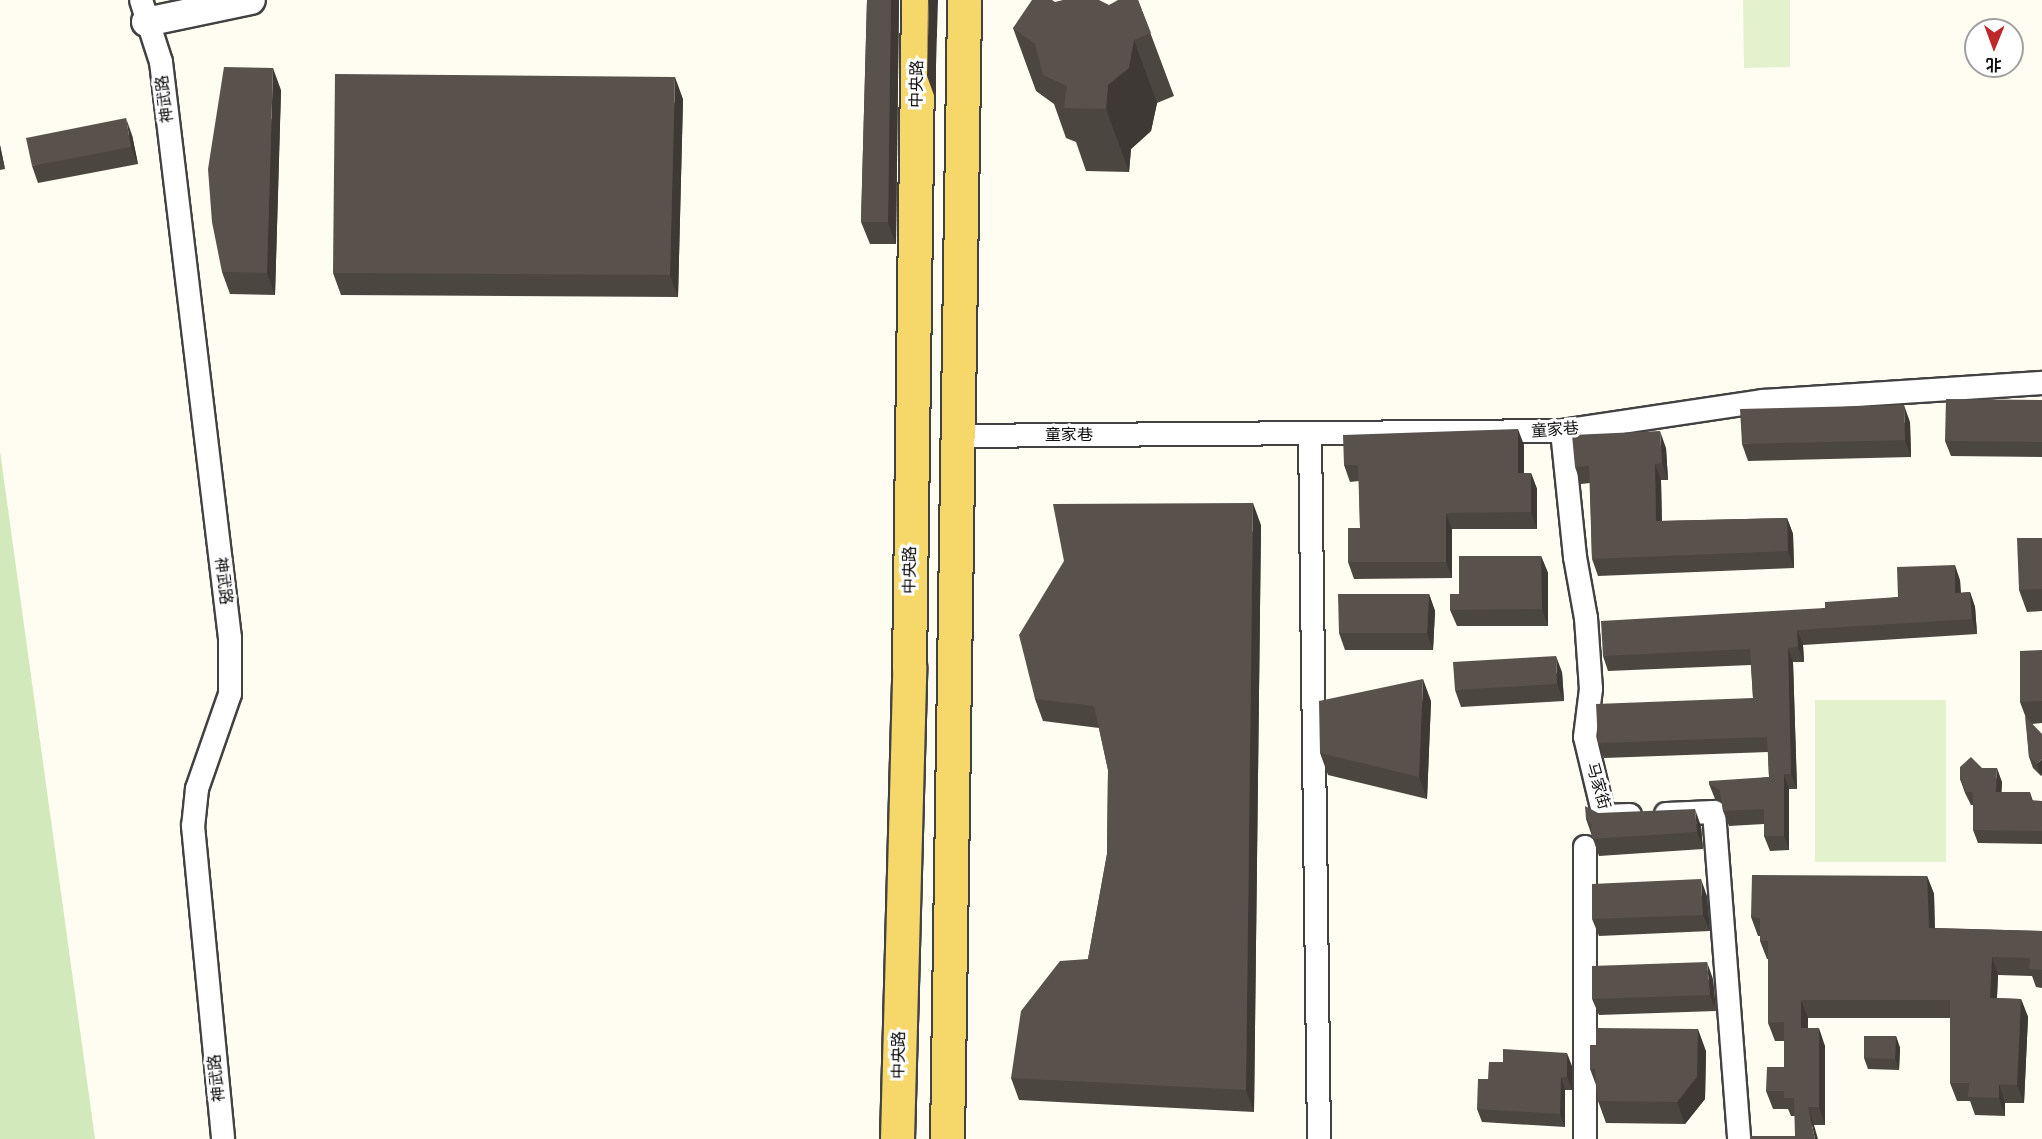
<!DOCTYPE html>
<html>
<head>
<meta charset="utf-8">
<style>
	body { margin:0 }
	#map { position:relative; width:2042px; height:1139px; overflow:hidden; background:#fffdf2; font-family:"Crimson Pro","Noto Sans SC",serif }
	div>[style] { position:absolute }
	.green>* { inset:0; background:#d2e9bb }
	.pitch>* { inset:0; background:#e3f1cd }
	.roads { filter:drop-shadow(2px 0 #424242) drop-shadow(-2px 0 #424242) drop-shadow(0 2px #424242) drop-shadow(0 -2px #424242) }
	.minor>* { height:22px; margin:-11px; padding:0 11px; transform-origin:11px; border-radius:11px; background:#fff }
	.tertiary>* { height:28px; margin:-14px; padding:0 14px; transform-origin:14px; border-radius:14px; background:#fff }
	.primary>* { height:33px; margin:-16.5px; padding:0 16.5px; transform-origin:16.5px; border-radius:16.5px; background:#f6d86a }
	.wall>* { inset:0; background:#4c4641 }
	.shaded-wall>* { inset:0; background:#3e3935 }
	.building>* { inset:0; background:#58514c }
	span { translate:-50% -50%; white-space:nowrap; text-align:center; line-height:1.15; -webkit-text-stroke:6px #fff; paint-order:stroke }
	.street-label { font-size:16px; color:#0f0f0f }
	.north { position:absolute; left:1964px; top:18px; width:60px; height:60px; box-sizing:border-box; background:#fff; border:2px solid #9f9f9f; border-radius:50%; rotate:181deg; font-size:16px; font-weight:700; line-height:24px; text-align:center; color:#0f0f0f }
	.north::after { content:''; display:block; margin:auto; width:21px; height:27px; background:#be282b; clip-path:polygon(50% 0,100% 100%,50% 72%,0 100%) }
</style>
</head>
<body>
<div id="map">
	<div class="green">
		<i style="clip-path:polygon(0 451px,95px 1139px,0 1139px)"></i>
	</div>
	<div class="pitch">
		<i style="clip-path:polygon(1743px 0,1790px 0,1790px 67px,1744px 68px)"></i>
		<i style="clip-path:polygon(1815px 700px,1946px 700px,1946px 862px,1815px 862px)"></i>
	</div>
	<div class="roads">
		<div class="minor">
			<i style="left:141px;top:0;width:65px;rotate:72.1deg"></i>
			<i style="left:161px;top:62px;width:580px;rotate:83.17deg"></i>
			<i style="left:230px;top:638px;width:56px;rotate:90deg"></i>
			<i style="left:230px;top:694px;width:101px;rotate:109.2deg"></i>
			<i style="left:197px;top:789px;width:37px;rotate:96deg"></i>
			<i style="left:193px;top:826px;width:314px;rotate:84.5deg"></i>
			<i style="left:1562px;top:431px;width:127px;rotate:84.1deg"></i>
			<i style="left:1575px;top:557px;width:62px;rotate:79.8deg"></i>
			<i style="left:1586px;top:618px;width:71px;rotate:86deg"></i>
			<i style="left:1591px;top:689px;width:48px;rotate:97.1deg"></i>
			<i style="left:1585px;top:737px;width:81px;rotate:76.5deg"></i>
			<i style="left:1604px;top:816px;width:26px;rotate:-2deg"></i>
			<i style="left:1310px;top:433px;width:706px;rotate:89.27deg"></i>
			<i style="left:957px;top:436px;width:605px;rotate:-0.47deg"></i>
			<i style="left:1562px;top:431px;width:203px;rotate:-8.5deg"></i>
			<i style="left:1763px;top:401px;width:280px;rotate:-3.7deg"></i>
			<i style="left:1666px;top:814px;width:48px;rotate:-2.4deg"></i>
			<i style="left:1714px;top:812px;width:328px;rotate:85.6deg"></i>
			<i style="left:1585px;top:847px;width:292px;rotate:90deg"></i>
		</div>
		<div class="tertiary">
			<i style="left:146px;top:22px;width:107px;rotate:-11.8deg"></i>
		</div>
		<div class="primary">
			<i style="left:897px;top:1139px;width:471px;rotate:-88.5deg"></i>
			<i style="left:909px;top:668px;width:668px;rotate:-89.23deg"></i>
			<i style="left:947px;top:1139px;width:1139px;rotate:-89.14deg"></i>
		</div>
	</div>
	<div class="wall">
		<i style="clip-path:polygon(867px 0,899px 0,896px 244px,870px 244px,861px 222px)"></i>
		<i style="clip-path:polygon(1138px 0,1174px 96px,1157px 103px,1151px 131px,1131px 149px,1129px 172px,1086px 171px,1076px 142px,1066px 138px,1054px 104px,1036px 91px,1013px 28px,1055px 2px,1109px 5px)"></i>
		<i style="clip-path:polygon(281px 90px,275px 295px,230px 294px,222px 272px)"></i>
		<i style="clip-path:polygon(683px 99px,678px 297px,341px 295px,333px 273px)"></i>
		<i style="clip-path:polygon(132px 135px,138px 164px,38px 183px,32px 166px)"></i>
		<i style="clip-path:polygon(0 145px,5px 169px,0 170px)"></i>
		<i style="clip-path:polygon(2042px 400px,2042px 457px,1951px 456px,1945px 441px)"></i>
		<i style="clip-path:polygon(1910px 422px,1911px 457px,1748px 461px,1742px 444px)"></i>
		<i style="clip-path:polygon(1524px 445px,1524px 473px,1531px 473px,1537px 489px,1537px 529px,1452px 529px,1452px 578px,1354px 579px,1348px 562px,1360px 528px,1359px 481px,1350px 482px,1344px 465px)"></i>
		<i style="clip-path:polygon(1666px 448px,1668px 480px,1661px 480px,1662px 521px,1787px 518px,1793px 534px,1794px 568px,1598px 576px,1592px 559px,1590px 483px,1581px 484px,1575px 467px)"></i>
		<i style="clip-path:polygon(1261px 525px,1254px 1112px,1019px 1100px,1011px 1078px,1088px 959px,1107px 854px,1108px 770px,1099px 728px,1043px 721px,1035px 699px)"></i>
		<i style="clip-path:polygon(2042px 538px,2042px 611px,2027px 612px,2019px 590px)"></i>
		<i style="clip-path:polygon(1541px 556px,1548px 573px,1548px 626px,1457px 626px,1450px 610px,1459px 594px)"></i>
		<i style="clip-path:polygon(1960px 580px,1961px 593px,1970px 592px,1975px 607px,1977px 634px,1803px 645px,1804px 662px,1793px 662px,1797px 789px,1789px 789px,1789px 850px,1770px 851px,1764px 836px,1764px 824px,1729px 826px,1723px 811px,1722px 803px,1715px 799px,1709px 784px,1769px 777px,1768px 752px,1604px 758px,1598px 743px,1753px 698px,1751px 665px,1608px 671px,1603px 656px,1825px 608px,1898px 597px)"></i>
		<i style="clip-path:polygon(1429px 594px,1435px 611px,1433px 650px,1345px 650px,1339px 633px)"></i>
		<i style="clip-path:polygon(2042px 650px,2042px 723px,2032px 724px,2041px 776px,2033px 768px,2029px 757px,2026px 718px,2020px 702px)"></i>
		<i style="clip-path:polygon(1562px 672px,1564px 701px,1461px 707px,1455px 690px)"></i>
		<i style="clip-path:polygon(1431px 701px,1427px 799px,1328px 775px,1320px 753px)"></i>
		<i style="clip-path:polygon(1982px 768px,2002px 782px,2001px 792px,2030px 792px,2033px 801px,2042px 801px,2042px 844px,1978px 843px,1973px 830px,1973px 805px,1971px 805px,1965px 793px,1960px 779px)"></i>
		<i style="clip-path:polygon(1598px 813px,1701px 826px,1703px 849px,1599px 856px,1586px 819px)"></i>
		<i style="clip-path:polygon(1927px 876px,1934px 894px,1935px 928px,2042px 931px,2042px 988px,2036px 987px,2032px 976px,1998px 975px,1997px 998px,2021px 999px,2028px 1017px,2024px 1103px,2005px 1103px,2005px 1116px,1975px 1115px,1970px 1101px,1957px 1101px,1950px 1083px,1950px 1018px,1808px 1018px,1808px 1028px,1825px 1046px,1825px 1125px,1814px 1125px,1795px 1136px,1795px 1116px,1791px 1116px,1788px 1109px,1773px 1109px,1766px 1091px,1784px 1067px,1784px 1041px,1775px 1041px,1768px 1023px,1768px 959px,1767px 959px,1760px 941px,1760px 936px,1758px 936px,1751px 917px)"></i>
		<i style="clip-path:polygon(1707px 896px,1710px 931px,1599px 936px,1592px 919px)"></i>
		<i style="clip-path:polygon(1713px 979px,1716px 1011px,1599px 1015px,1592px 999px)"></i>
		<i style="clip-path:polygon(1896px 1036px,1900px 1048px,1899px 1070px,1868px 1069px,1864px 1058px)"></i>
		<i style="clip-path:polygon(1706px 1051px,1705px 1099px,1685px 1124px,1606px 1123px,1598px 1101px,1596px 1085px,1590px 1069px)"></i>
		<i style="clip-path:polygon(1572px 1066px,1572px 1090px,1565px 1090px,1565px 1127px,1482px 1122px,1477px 1109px,1488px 1079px)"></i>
	</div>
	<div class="shaded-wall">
		<i style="clip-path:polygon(891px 0,899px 0,896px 244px,888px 222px)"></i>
		<i style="clip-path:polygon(929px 0,938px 0,935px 98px,927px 76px)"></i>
		<i style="clip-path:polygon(1134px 40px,1157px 103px,1151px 131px,1131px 149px,1129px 172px,1106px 109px,1108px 85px)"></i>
		<i style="clip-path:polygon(273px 68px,281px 90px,275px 295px,267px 273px)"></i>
		<i style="clip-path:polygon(675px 77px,683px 99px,678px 297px,670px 275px)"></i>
		<i style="clip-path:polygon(126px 118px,132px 135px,138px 164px,131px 147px)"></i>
		<i style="clip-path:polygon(0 145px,1px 150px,5px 169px,0 155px)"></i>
		<i style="clip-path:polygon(1904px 405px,1910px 422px,1911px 457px,1905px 440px)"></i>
		<i style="clip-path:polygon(1518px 429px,1524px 445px,1524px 489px,1518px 473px)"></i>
		<i style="clip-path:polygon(1660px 431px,1666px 448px,1668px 480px,1662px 463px)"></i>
		<i style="clip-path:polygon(1655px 464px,1661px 480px,1662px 538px,1656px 521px)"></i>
		<i style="clip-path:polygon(1531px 473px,1537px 489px,1537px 529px,1531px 512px)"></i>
		<i style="clip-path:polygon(1253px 503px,1261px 525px,1254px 1112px,1246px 1090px)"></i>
		<i style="clip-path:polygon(1446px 513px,1452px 529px,1452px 578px,1446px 562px)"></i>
		<i style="clip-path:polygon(1787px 518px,1793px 534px,1794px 568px,1788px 551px)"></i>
		<i style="clip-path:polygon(1541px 556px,1548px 573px,1548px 626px,1542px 609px)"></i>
		<i style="clip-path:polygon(1955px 565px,1960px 580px,1961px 608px,1955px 593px)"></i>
		<i style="clip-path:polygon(1970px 592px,1975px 607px,1977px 634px,1972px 619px)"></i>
		<i style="clip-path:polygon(1429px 594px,1435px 611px,1433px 650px,1427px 633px)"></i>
		<i style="clip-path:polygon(1797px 630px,1803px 645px,1804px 662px,1798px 647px)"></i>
		<i style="clip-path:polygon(1788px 648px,1793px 662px,1797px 789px,1791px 774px)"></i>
		<i style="clip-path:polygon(1556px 656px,1562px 672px,1564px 701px,1557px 684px)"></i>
		<i style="clip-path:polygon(1423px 679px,1431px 701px,1427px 799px,1419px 777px)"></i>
		<i style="clip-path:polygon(2042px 759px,2042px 775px,2041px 776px,2037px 764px)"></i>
		<i style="clip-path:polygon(1997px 768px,2002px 782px,2001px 805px,1996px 792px)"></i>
		<i style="clip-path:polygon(1784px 774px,1789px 789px,1789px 850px,1784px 836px)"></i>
		<i style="clip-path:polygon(1695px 809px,1701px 826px,1703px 849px,1697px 832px)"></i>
		<i style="clip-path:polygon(1927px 876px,1934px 894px,1935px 946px,1929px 928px)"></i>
		<i style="clip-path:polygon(1701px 879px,1707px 896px,1710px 931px,1703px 915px)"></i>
		<i style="clip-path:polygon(1992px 957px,1998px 975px,1996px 1016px,1990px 998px)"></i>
		<i style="clip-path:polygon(1707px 962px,1713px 979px,1716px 1011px,1710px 995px)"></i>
		<i style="clip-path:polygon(2021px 999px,2028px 1017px,2024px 1103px,2017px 1085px)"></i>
		<i style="clip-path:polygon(1801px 1000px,1808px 1018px,1807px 1046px,1801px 1028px)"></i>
		<i style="clip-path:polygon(1819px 1028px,1825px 1046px,1825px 1125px,1819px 1107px)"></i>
		<i style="clip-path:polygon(1698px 1029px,1706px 1051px,1705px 1099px,1685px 1124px,1677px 1102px)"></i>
		<i style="clip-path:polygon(1896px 1036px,1900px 1048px,1899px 1070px,1895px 1059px)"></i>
		<i style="clip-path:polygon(1567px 1053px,1572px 1066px,1572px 1090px,1567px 1077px)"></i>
		<i style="clip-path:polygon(1561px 1077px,1565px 1090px,1565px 1127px,1560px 1114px)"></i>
		<i style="clip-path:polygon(1999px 1084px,2005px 1103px,2005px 1116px,1999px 1098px)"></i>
		<i style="clip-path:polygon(1808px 1107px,1814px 1125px,1818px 1139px,1815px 1139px)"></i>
	</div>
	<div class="building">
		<i style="clip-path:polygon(867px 0,891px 0,888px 222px,861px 222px)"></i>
		<i style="clip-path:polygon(928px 0,929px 0,927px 76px)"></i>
		<i style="clip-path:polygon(1032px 0,1052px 0,1055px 2px,1063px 0,1099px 0,1109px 5px,1118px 0,1138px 0,1151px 33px,1134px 40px,1129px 68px,1108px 85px,1106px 109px,1064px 108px,1067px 86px,1043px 75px,1035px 44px,1013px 28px)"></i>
		<i style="clip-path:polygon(224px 67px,273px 68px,267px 273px,222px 272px,212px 222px,208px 169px)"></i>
		<i style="clip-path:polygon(335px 74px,675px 77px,670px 275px,333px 273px)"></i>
		<i style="clip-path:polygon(126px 118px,131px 147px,32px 166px,26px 138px)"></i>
		<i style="clip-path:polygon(1946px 399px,2042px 400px,2042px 442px,1945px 441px)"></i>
		<i style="clip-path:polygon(1904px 405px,1905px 440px,1742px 444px,1740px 409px)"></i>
		<i style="clip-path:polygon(1518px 429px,1518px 473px,1531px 473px,1531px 512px,1446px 513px,1446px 562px,1348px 562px,1348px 528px,1360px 528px,1358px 465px,1344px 465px,1343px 435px)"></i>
		<i style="clip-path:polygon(1660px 431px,1662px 463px,1655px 464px,1656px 521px,1787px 518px,1788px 551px,1592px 559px,1589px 466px,1575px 467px,1572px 435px)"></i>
		<i style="clip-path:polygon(1253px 503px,1246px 1090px,1011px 1078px,1021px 1011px,1060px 961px,1088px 959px,1107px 854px,1108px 770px,1094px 706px,1035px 699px,1019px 635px,1064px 561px,1053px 504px)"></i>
		<i style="clip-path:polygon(2017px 538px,2042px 538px,2042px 589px,2019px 590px)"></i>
		<i style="clip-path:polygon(1459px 556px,1541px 556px,1542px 609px,1450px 610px,1450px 594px,1459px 594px)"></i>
		<i style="clip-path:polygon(1955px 565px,1955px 593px,1970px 592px,1972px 619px,1797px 630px,1798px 647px,1788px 648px,1791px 774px,1784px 774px,1784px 836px,1764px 836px,1764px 809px,1723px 811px,1720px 790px,1709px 784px,1709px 781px,1769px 777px,1767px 737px,1598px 743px,1596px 704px,1753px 698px,1750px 649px,1603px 656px,1601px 621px,1825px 608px,1825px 602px,1898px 597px,1897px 567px)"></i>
		<i style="clip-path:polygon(1338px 594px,1429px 594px,1427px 633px,1339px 633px)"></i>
		<i style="clip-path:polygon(2042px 650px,2042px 701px,2020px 702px,2020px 651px)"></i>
		<i style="clip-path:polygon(1556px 656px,1557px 684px,1455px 690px,1453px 662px)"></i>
		<i style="clip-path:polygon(1423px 679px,1419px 777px,1320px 753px,1319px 701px)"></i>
		<i style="clip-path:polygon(2025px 716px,2042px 734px,2042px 759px,2037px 764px,2029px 757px)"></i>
		<i style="clip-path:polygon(1971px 757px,1982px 768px,1997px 768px,1996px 792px,2030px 792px,2030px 800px,2042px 801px,2042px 831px,1973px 830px,1973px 792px,1966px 792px,1960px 779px,1960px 767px)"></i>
		<i style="clip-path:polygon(1585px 806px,1598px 813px,1695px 809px,1697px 832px,1592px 839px,1591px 824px,1586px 819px)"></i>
		<i style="clip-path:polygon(1752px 875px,1927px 876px,1929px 928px,2042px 931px,2042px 970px,2029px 969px,2030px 958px,1992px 957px,1990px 998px,2021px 999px,2017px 1085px,1999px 1084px,1999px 1098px,1968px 1097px,1969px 1083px,1950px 1083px,1950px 1000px,1801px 1000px,1801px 1028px,1819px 1028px,1819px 1107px,1808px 1107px,1815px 1139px,1750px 1139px,1750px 1136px,1795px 1136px,1794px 1098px,1784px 1098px,1784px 1091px,1766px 1091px,1767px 1067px,1784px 1067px,1784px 1022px,1768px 1023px,1768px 941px,1760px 941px,1760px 918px,1751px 917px)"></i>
		<i style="clip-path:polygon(1701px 879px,1703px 915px,1592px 919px,1592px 884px)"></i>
		<i style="clip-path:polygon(1707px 962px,1710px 995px,1592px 999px,1592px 966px)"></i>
		<i style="clip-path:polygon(1596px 1028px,1698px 1029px,1697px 1077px,1677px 1102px,1598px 1101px,1595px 1069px,1590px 1069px,1590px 1045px,1596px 1045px)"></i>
		<i style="clip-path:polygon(1864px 1036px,1896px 1036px,1895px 1059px,1864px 1058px)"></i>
		<i style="clip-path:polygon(1503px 1049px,1567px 1053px,1567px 1077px,1561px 1077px,1560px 1114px,1477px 1109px,1478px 1079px,1488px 1079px,1489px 1062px,1503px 1062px)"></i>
	</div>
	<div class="street-label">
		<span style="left:917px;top:84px;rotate:-89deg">中央路</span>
		<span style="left:165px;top:99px;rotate:-97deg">神武路</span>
		<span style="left:1555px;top:430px;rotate:-4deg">童家巷</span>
		<span style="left:1069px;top:435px">童家巷</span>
		<span style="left:910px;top:570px;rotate:-89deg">中央路</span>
		<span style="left:223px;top:581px;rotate:83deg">神武路</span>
		<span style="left:1598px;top:786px;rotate:74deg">马家街</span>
		<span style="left:899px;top:1055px;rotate:-89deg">中央路</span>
		<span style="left:217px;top:1078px;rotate:-96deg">神武路</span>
	</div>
	<div class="north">北</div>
</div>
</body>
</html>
